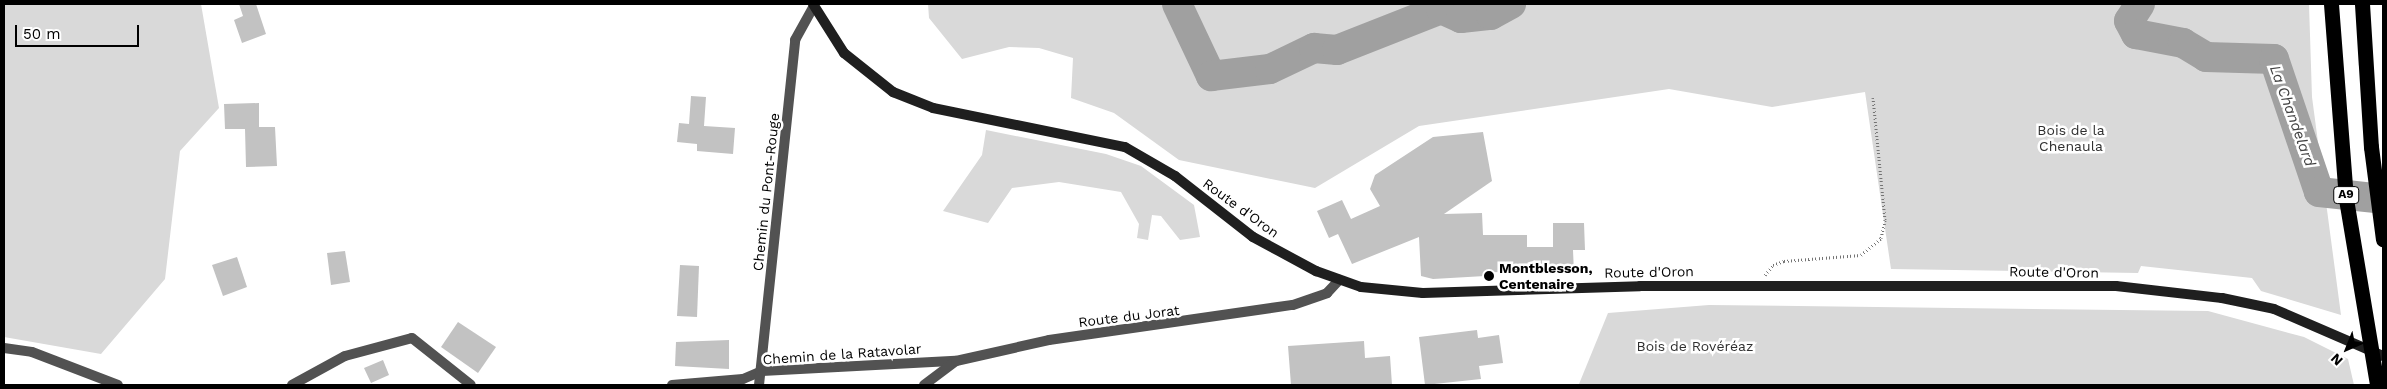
<!DOCTYPE html>
<html>
<head>
<meta charset="utf-8">
<style>
	body { margin:0 }
	#map { position:relative; width:2387px; height:389px; overflow:hidden; background:#fff; font-family:"Work Sans",sans-serif }
	div>[style] { position:absolute }
	.green>* { inset:0; background:#d9d9d9 }
	.river>* { height:30px; margin:-15px; padding:0 15px; transform-origin:15px; border-radius:15px; background:#a0a0a0 }
	.building>* { inset:0; background:#c2c2c2 }
	.path>* { height:3px; margin-top:-1.5px; transform-origin:0; background:repeating-linear-gradient(90deg,#747474 0 1px,transparent 0 3.5px) }
	.minor>* { height:10px; margin:-5px; padding:0 5px; transform-origin:5px; border-radius:5px; background:#525252 }
	.secondary>* { height:10px; margin:-5px; padding:0 5px; transform-origin:5px; border-radius:5px; background:#1f1f1f }
	.motorway>* { height:15px; margin:-7.5px; padding:0 7.5px; transform-origin:7.5px; border-radius:7.5px; background:#000 }
	.dots>* { width:14px; height:14px; translate:-50% -50%; box-sizing:border-box; border:2px solid #fff; border-radius:50% }
	span { translate:-50% -50%; white-space:nowrap; text-align:center; line-height:1.15; -webkit-text-stroke:5px #fff; paint-order:stroke }
	.shield-label span { padding:1px 4px; background:#fff; border:1px solid; border-radius:4px; -webkit-text-stroke-width:0 }
	.shield-label { font-size:12px; color:#000; font-weight:700 }
	.park-label { font-size:14px; color:#303030 }
	.street-label { font-size:14px; color:#000 }
	.poi-label { font-size:14px; color:#000; font-weight:700 }
	.left { translate:0 -50%; text-align:left }
	.water-label { font-size:15px; color:#414141; font-style:italic }
	.frame { position:absolute; inset:0; border:5px solid #000; pointer-events:none }
	.north { position:absolute; left:2322px; top:324px; width:50px; height:50px; -webkit-text-stroke:4px #fff; paint-order:stroke; rotate:224deg; font-size:14px; font-weight:700; line-height:20px; text-align:center; color:#000 }
	.north::after { content:''; display:block; margin:auto; width:18px; height:22px; background:#000; clip-path:polygon(50% 0,100% 100%,50% 72%,0 100%) }
	.scale { position:absolute; left:15px; top:25px; width:124px; height:22px; box-sizing:border-box; border:2px solid #000; border-top:0; padding-left:6px; font-size:15px; line-height:18px; white-space:nowrap; color:#000; -webkit-text-stroke:4px #fff; paint-order:stroke }
</style>
</head>
<body>
<div id="map">
	<div class="green">
		<i style="clip-path:polygon(4px 4px,201px 4px,219px 108px,180px 151px,165px 279px,101px 354px,4px 337px)"></i>
		<i style="clip-path:polygon(928px 4px,2309px 4px,2312px 97px,2341px 315px,2261px 291px,2252px 278px,2141px 266px,2138px 273px,1891px 269px,1865px 92px,1772px 107px,1669px 89px,1419px 126px,1315px 188px,1179px 160px,1114px 113px,1071px 98px,1073px 58px,1039px 48px,1009px 47px,962px 59px,929px 18px)"></i>
		<i style="clip-path:polygon(986px 130px,1106px 154px,1141px 166px,1194px 205px,1200px 237px,1180px 240px,1161px 216px,1152px 215px,1148px 240px,1137px 238px,1139px 224px,1121px 192px,1059px 182px,1012px 188px,988px 223px,943px 211px,982px 155px)"></i>
		<i style="clip-path:polygon(1709px 305px,2208px 311px,2304px 337px,2348px 359px,2354px 385px,1579px 384px,1608px 313px)"></i>
	</div>
	<div class="river">
		<i style="left:1177px;top:4px;width:80px;rotate:64.7deg"></i>
		<i style="left:1211px;top:76px;width:59px;rotate:-6.8deg"></i>
		<i style="left:1270px;top:69px;width:49px;rotate:-25.5deg"></i>
		<i style="left:1314px;top:48px;width:23px;rotate:5deg"></i>
		<i style="left:1337px;top:50px;width:112px;rotate:-21.5deg"></i>
		<i style="left:1441px;top:9px;width:22px;rotate:24deg"></i>
		<i style="left:1461px;top:18px;width:30px;rotate:-6deg"></i>
		<i style="left:1491px;top:15px;width:23px;rotate:-29deg"></i>
		<i style="left:2140px;top:4px;width:20px;rotate:123deg"></i>
		<i style="left:2129px;top:21px;width:15px;rotate:62deg"></i>
		<i style="left:2136px;top:34px;width:48px;rotate:10.8deg"></i>
		<i style="left:2183px;top:43px;width:27px;rotate:31deg"></i>
		<i style="left:2206px;top:57px;width:68px;rotate:1.7deg"></i>
		<i style="left:2274px;top:59px;width:140px;rotate:71.3deg"></i>
		<i style="left:2319px;top:192px;width:64px;rotate:6.2deg"></i>
	</div>
	<div class="building">
		<i style="clip-path:polygon(239px 4px,256px 4px,266px 34px,242px 43px,234px 20px,243px 16px)"></i>
		<i style="clip-path:polygon(691px 96px,706px 97px,704px 126px,735px 128px,733px 154px,697px 151px,697px 144px,677px 142px,679px 123px,689px 124px)"></i>
		<i style="clip-path:polygon(259px 103px,259px 127px,275px 127px,277px 166px,246px 167px,245px 129px,225px 129px,224px 104px)"></i>
		<i style="clip-path:polygon(1483px 132px,1492px 181px,1444px 214px,1482px 213px,1483px 235px,1527px 235px,1527px 247px,1553px 247px,1553px 223px,1584px 223px,1585px 250px,1573px 250px,1574px 273px,1485px 272px,1485px 276px,1433px 279px,1421px 276px,1419px 237px,1352px 264px,1338px 234px,1329px 238px,1317px 211px,1342px 200px,1351px 219px,1380px 206px,1370px 189px,1375px 175px,1433px 137px)"></i>
		<i style="clip-path:polygon(345px 251px,350px 282px,331px 285px,327px 253px)"></i>
		<i style="clip-path:polygon(237px 257px,247px 287px,223px 296px,212px 265px)"></i>
		<i style="clip-path:polygon(680px 265px,699px 266px,697px 317px,677px 316px)"></i>
		<i style="clip-path:polygon(458px 322px,496px 347px,478px 373px,441px 347px)"></i>
		<i style="clip-path:polygon(1477px 330px,1478px 338px,1499px 335px,1503px 363px,1479px 366px,1481px 379px,1425px 385px,1419px 337px)"></i>
		<i style="clip-path:polygon(729px 340px,729px 369px,675px 366px,676px 342px)"></i>
		<i style="clip-path:polygon(1364px 341px,1365px 358px,1390px 356px,1392px 385px,1291px 385px,1288px 346px)"></i>
		<i style="clip-path:polygon(383px 360px,389px 375px,371px 383px,364px 368px)"></i>
	</div>
	<div class="path">
		<i style="left:1765px;top:275px;width:13px;rotate:-51deg"></i>
		<i style="left:1773px;top:265px;width:12px;rotate:-20deg"></i>
		<i style="left:1784px;top:261px;width:77px;rotate:-4.5deg"></i>
		<i style="left:1861px;top:255px;width:26px;rotate:-40deg"></i>
		<i style="left:1881px;top:238px;width:18px;rotate:-77deg"></i>
		<i style="left:1885px;top:220px;width:123px;rotate:-95.6deg"></i>
	</div>
	<div class="minor">
		<i style="left:4px;top:348px;width:28px;rotate:8deg"></i>
		<i style="left:32px;top:352px;width:92px;rotate:21deg"></i>
		<i style="left:292px;top:385px;width:60px;rotate:-28.7deg"></i>
		<i style="left:345px;top:356px;width:69px;rotate:-15deg"></i>
		<i style="left:412px;top:338px;width:75px;rotate:38.5deg"></i>
		<i style="left:672px;top:385px;width:71px;rotate:-4.8deg"></i>
		<i style="left:743px;top:379px;width:21px;rotate:-23deg"></i>
		<i style="left:762px;top:371px;width:194px;rotate:-3deg"></i>
		<i style="left:759px;top:385px;width:347px;rotate:-84deg"></i>
		<i style="left:795px;top:40px;width:39px;rotate:-61deg"></i>
		<i style="left:924px;top:385px;width:40px;rotate:-37deg"></i>
		<i style="left:956px;top:361px;width:95px;rotate:-12.7deg"></i>
		<i style="left:1049px;top:340px;width:246px;rotate:-8.2deg"></i>
		<i style="left:1293px;top:305px;width:36px;rotate:-19deg"></i>
		<i style="left:1327px;top:293px;width:18px;rotate:-47deg"></i>
	</div>
	<div class="secondary">
		<i style="left:813px;top:4px;width:58px;rotate:57.7deg"></i>
		<i style="left:844px;top:53px;width:63px;rotate:38.5deg"></i>
		<i style="left:893px;top:92px;width:43px;rotate:21.8deg"></i>
		<i style="left:933px;top:108px;width:196px;rotate:11.5deg"></i>
		<i style="left:1125px;top:147px;width:58px;rotate:30.1deg"></i>
		<i style="left:1175px;top:176px;width:99px;rotate:38deg"></i>
		<i style="left:1253px;top:237px;width:72px;rotate:28.4deg"></i>
		<i style="left:1316px;top:271px;width:48px;rotate:19.6deg"></i>
		<i style="left:1361px;top:287px;width:62px;rotate:5.5deg"></i>
		<i style="left:1423px;top:293px;width:217px;rotate:-1.8deg"></i>
		<i style="left:1640px;top:286px;width:476px"></i>
		<i style="left:2116px;top:286px;width:107px;rotate:6.5deg"></i>
		<i style="left:2222px;top:298px;width:53px;rotate:11.9deg"></i>
		<i style="left:2274px;top:309px;width:119px;rotate:23.3deg"></i>
	</div>
	<div class="motorway">
		<i style="left:2331px;top:4px;width:196px;rotate:85.6deg"></i>
		<i style="left:2346px;top:199px;width:189px;rotate:80.5deg"></i>
		<i style="left:2362px;top:4px;width:143px;rotate:86.4deg"></i>
		<i style="left:2371px;top:147px;width:93px;rotate:82.6deg"></i>
	</div>
	<div class="dots">
		<i style="left:1489px;top:276px;background:#000"></i>
	</div>
	<div class="shield-label">
		<span style="left:2346px;top:195px">A9</span>
	</div>
	<div class="park-label">
		<span style="left:2071px;top:138px">Bois de la<br>Chenaula</span>
		<span style="left:1695px;top:346px">Bois de Rovéréaz</span>
	</div>
	<div class="street-label">
		<span style="left:766px;top:192px;rotate:-84deg">Chemin du Pont-Rouge</span>
		<span style="left:1241px;top:208px;rotate:36deg">Route d'Oron</span>
		<span style="left:1649px;top:272px;rotate:-1deg">Route d'Oron</span>
		<span style="left:2054px;top:272px;rotate:1deg">Route d'Oron</span>
		<span style="left:1129px;top:316px;rotate:-7deg">Route du Jorat</span>
		<span style="left:842px;top:354px;rotate:-4deg">Chemin de la Ratavolar</span>
	</div>
	<div class="poi-label">
		<span class="left" style="left:1499px;top:276px">Montblesson,<br>Centenaire</span>
	</div>
	<div class="water-label">
		<span style="left:2292px;top:116px;rotate:70deg">La Chandelard</span>
	</div>
	<div class="frame"></div>
	<div class="north">N</div>
	<div class="scale">50 m</div>
</div>
</body>
</html>
